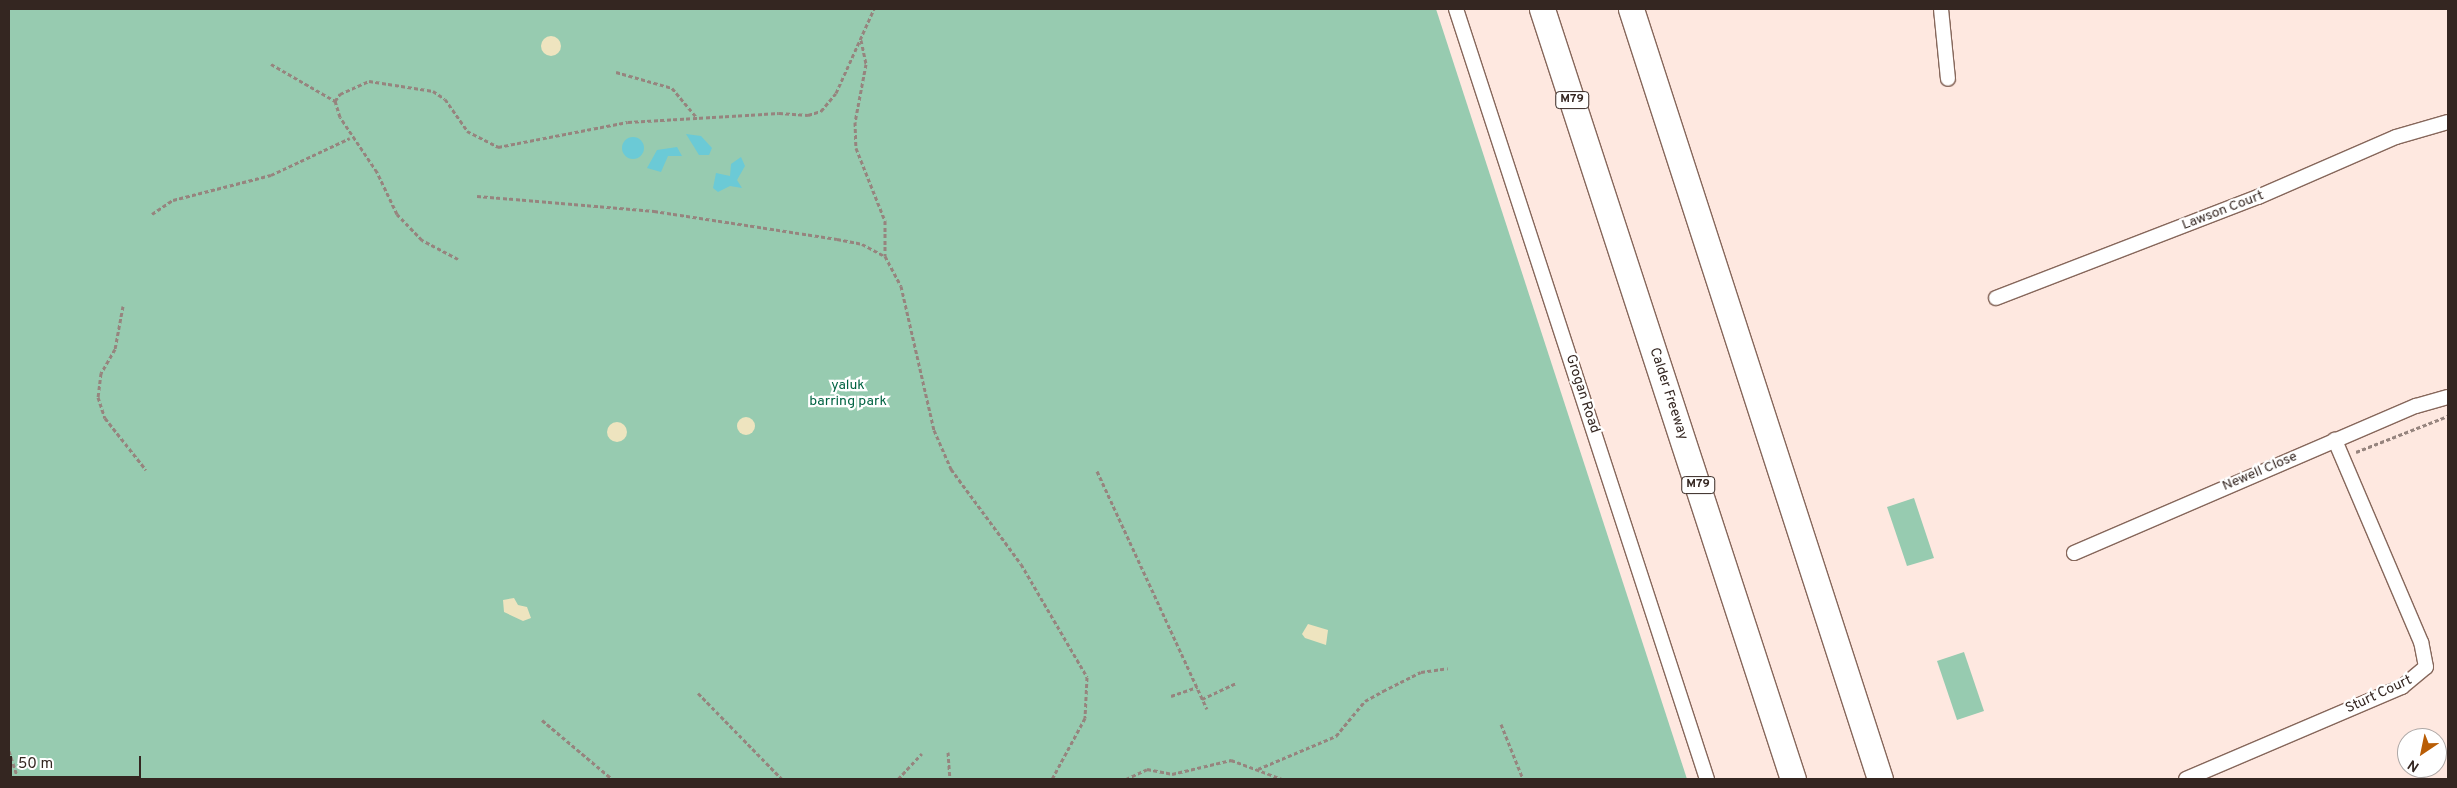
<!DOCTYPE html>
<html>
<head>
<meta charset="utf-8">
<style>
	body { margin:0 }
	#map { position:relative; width:2457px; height:788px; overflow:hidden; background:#fee8e0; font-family:Overpass,sans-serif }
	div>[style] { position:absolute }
	.green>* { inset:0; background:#97cbb0 }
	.sand>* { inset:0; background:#eee4bf }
	.round { border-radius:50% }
	.water>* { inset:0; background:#6bcad6 }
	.path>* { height:3px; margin-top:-1.5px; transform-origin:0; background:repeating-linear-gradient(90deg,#96847e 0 4px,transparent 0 6.5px) }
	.roads { filter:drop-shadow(1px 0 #86675b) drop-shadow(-1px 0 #86675b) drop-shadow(0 1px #86675b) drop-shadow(0 -1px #86675b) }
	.street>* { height:14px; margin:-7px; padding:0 7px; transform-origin:7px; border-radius:7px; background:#fff }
	.highway>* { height:25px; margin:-12.5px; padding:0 12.5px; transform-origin:12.5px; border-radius:12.5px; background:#fff }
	span { translate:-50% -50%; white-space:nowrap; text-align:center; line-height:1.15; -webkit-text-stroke:4.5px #fff; paint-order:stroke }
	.shield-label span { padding:1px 4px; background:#fff; border:1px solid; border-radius:4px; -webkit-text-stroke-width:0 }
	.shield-label { font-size:12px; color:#342621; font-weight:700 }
	.street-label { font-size:14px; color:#342621 }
	.park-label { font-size:14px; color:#006342 }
	.frame { position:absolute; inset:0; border:10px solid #342621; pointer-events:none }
	.north { position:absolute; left:2397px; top:728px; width:50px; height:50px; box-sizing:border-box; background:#fff; border:1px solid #aea8a6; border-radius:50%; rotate:214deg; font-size:14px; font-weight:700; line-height:20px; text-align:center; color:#342621 }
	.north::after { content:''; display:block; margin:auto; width:18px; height:22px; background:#b95d06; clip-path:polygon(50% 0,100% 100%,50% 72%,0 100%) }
	.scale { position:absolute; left:10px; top:756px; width:131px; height:22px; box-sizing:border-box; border:2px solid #342621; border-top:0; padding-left:6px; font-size:15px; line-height:18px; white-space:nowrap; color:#342621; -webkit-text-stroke:4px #fff; paint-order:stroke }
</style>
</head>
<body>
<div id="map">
	<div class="green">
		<i style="clip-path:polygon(9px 9px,1436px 9px,1687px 779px,9px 779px)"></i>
		<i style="clip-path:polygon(1914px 498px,1934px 558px,1907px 566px,1887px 507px)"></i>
		<i style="clip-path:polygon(1964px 652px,1984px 711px,1957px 720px,1937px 661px)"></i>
	</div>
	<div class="sand">
		<i class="round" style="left:541px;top:36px;width:20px;height:20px"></i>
		<i class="round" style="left:737px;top:417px;width:18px;height:18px"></i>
		<i class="round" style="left:607px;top:422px;width:20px;height:20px"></i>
		<i style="clip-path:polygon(514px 598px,518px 605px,527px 607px,531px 618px,523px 621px,504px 612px,503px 600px)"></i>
		<i style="clip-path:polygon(1308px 624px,1328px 630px,1326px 645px,1305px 638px,1302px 634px)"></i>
	</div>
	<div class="water">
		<i style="clip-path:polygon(686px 134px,701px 136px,712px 148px,709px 155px,699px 155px)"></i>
		<i class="round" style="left:622px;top:137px;width:22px;height:22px"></i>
		<i style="clip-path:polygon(677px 147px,682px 156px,668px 156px,661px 172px,647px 168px,657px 150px)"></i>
		<i style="clip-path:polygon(741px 157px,745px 166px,737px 180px,742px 188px,730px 186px,718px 192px,713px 188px,716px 173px,730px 176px,731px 164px)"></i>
	</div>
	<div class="path">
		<i style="left:861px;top:40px;width:25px;rotate:78deg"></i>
		<i style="left:866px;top:64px;width:59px;rotate:100.7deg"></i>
		<i style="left:855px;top:122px;width:26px;rotate:88deg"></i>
		<i style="left:856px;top:148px;width:79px;rotate:68.3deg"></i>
		<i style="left:885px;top:221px;width:35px;rotate:90deg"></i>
		<i style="left:271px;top:64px;width:74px;rotate:30deg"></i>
		<i style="left:616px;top:72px;width:58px;rotate:15.9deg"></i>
		<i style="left:672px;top:88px;width:39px;rotate:50deg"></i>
		<i style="left:477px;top:196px;width:178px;rotate:4.8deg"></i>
		<i style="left:654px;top:211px;width:185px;rotate:8.7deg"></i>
		<i style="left:837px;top:239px;width:25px;rotate:11deg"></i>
		<i style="left:862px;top:244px;width:26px;rotate:28deg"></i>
		<i style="left:885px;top:256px;width:34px;rotate:62deg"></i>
		<i style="left:901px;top:286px;width:148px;rotate:77.1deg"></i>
		<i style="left:934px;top:430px;width:43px;rotate:66.4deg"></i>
		<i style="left:951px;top:469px;width:118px;rotate:53.6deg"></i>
		<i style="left:1021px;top:564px;width:131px;rotate:59.7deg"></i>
		<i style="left:1087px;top:677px;width:41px;rotate:92.8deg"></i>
		<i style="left:1085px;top:718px;width:69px;rotate:118.4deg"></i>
		<i style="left:152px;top:214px;width:25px;rotate:-34deg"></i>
		<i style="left:173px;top:200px;width:101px;rotate:-14.3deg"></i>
		<i style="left:271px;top:175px;width:87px;rotate:-25.1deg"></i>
		<i style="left:458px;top:259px;width:41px;rotate:-152.2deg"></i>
		<i style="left:422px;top:240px;width:36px;rotate:-134deg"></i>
		<i style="left:397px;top:214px;width:47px;rotate:-115.5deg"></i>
		<i style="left:377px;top:172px;width:66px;rotate:-123.9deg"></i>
		<i style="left:340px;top:117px;width:17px;rotate:-107deg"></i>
		<i style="left:335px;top:101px;width:9px;rotate:-54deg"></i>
		<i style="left:340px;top:94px;width:32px;rotate:-24deg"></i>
		<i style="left:369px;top:81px;width:65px;rotate:8.9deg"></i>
		<i style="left:433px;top:91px;width:14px;rotate:34deg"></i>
		<i style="left:445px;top:99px;width:39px;rotate:55deg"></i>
		<i style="left:467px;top:131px;width:35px;rotate:27deg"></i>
		<i style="left:498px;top:147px;width:132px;rotate:-10.9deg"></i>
		<i style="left:628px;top:122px;width:151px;rotate:-3.4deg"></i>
		<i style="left:779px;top:113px;width:29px;rotate:4deg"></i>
		<i style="left:808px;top:115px;width:14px;rotate:-17deg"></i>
		<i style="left:821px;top:111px;width:23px;rotate:-50deg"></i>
		<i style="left:836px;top:93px;width:92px;rotate:-65.7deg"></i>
		<i style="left:123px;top:306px;width:44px;rotate:100.5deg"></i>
		<i style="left:115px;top:349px;width:28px;rotate:120deg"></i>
		<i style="left:101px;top:373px;width:24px;rotate:97deg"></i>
		<i style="left:98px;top:397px;width:22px;rotate:72deg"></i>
		<i style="left:105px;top:418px;width:66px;rotate:51.7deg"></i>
		<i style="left:2356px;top:452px;width:99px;rotate:-21.4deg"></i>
		<i style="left:1097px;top:471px;width:262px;rotate:65.2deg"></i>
		<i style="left:698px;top:693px;width:120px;rotate:45.7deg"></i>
		<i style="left:1171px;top:696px;width:28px;rotate:-19deg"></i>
		<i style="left:1202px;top:699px;width:38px;rotate:-25deg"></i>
		<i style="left:542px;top:720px;width:92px;rotate:40.1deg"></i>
		<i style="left:1501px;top:724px;width:59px;rotate:68.2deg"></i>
		<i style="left:9px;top:751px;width:25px;rotate:72deg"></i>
		<i style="left:948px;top:752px;width:27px;rotate:86deg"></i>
		<i style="left:1258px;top:769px;width:85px;rotate:-22.9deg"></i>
		<i style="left:1336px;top:736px;width:45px;rotate:-50.4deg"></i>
		<i style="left:1365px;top:701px;width:21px;rotate:-29deg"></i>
		<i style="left:1383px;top:691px;width:42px;rotate:-26.6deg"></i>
		<i style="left:1421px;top:672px;width:27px;rotate:-8deg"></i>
		<i style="left:898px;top:779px;width:35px;rotate:-47deg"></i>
		<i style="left:1126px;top:779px;width:23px;rotate:-25deg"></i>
		<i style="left:1147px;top:769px;width:25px;rotate:11deg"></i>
		<i style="left:1172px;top:774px;width:61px;rotate:-13.3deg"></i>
		<i style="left:1231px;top:760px;width:54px;rotate:20.4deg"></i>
	</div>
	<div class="roads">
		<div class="street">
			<i style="left:1456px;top:9px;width:810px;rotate:71.95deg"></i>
			<i style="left:1941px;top:9px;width:70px;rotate:84.3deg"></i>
			<i style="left:1996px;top:298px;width:281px;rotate:-21.1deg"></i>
			<i style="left:2258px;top:197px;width:150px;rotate:-23.5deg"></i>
			<i style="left:2396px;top:137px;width:54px;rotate:-16.1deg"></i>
			<i style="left:2074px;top:553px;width:372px;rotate:-23.3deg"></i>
			<i style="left:2416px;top:406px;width:33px;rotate:-16deg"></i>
			<i style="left:2186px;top:779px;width:235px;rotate:-23.1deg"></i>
			<i style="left:2402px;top:687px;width:31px;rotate:-40deg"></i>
			<i style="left:2426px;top:667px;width:25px;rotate:-101deg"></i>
			<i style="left:2421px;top:642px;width:220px;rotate:-113.1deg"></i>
		</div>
		<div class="highway">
			<i style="left:1542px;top:9px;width:810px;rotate:71.95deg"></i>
			<i style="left:1631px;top:9px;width:809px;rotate:72.08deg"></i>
		</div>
	</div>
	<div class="shield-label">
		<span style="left:1572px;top:100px">M79</span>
		<span style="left:1698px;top:485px">M79</span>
	</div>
	<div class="street-label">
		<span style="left:2223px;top:211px;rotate:-21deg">Lawson Court</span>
		<span style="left:1582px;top:394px;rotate:72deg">Grogan Road</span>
		<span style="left:1668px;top:394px;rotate:72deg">Calder Freeway</span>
		<span style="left:2260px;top:472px;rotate:-23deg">Newell Close</span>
		<span style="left:2379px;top:695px;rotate:-25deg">Sturt Court</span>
	</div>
	<div class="park-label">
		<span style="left:848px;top:394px">yaluk<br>barring park</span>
	</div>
	<div class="frame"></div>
	<div class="north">N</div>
	<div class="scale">50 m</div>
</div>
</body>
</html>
